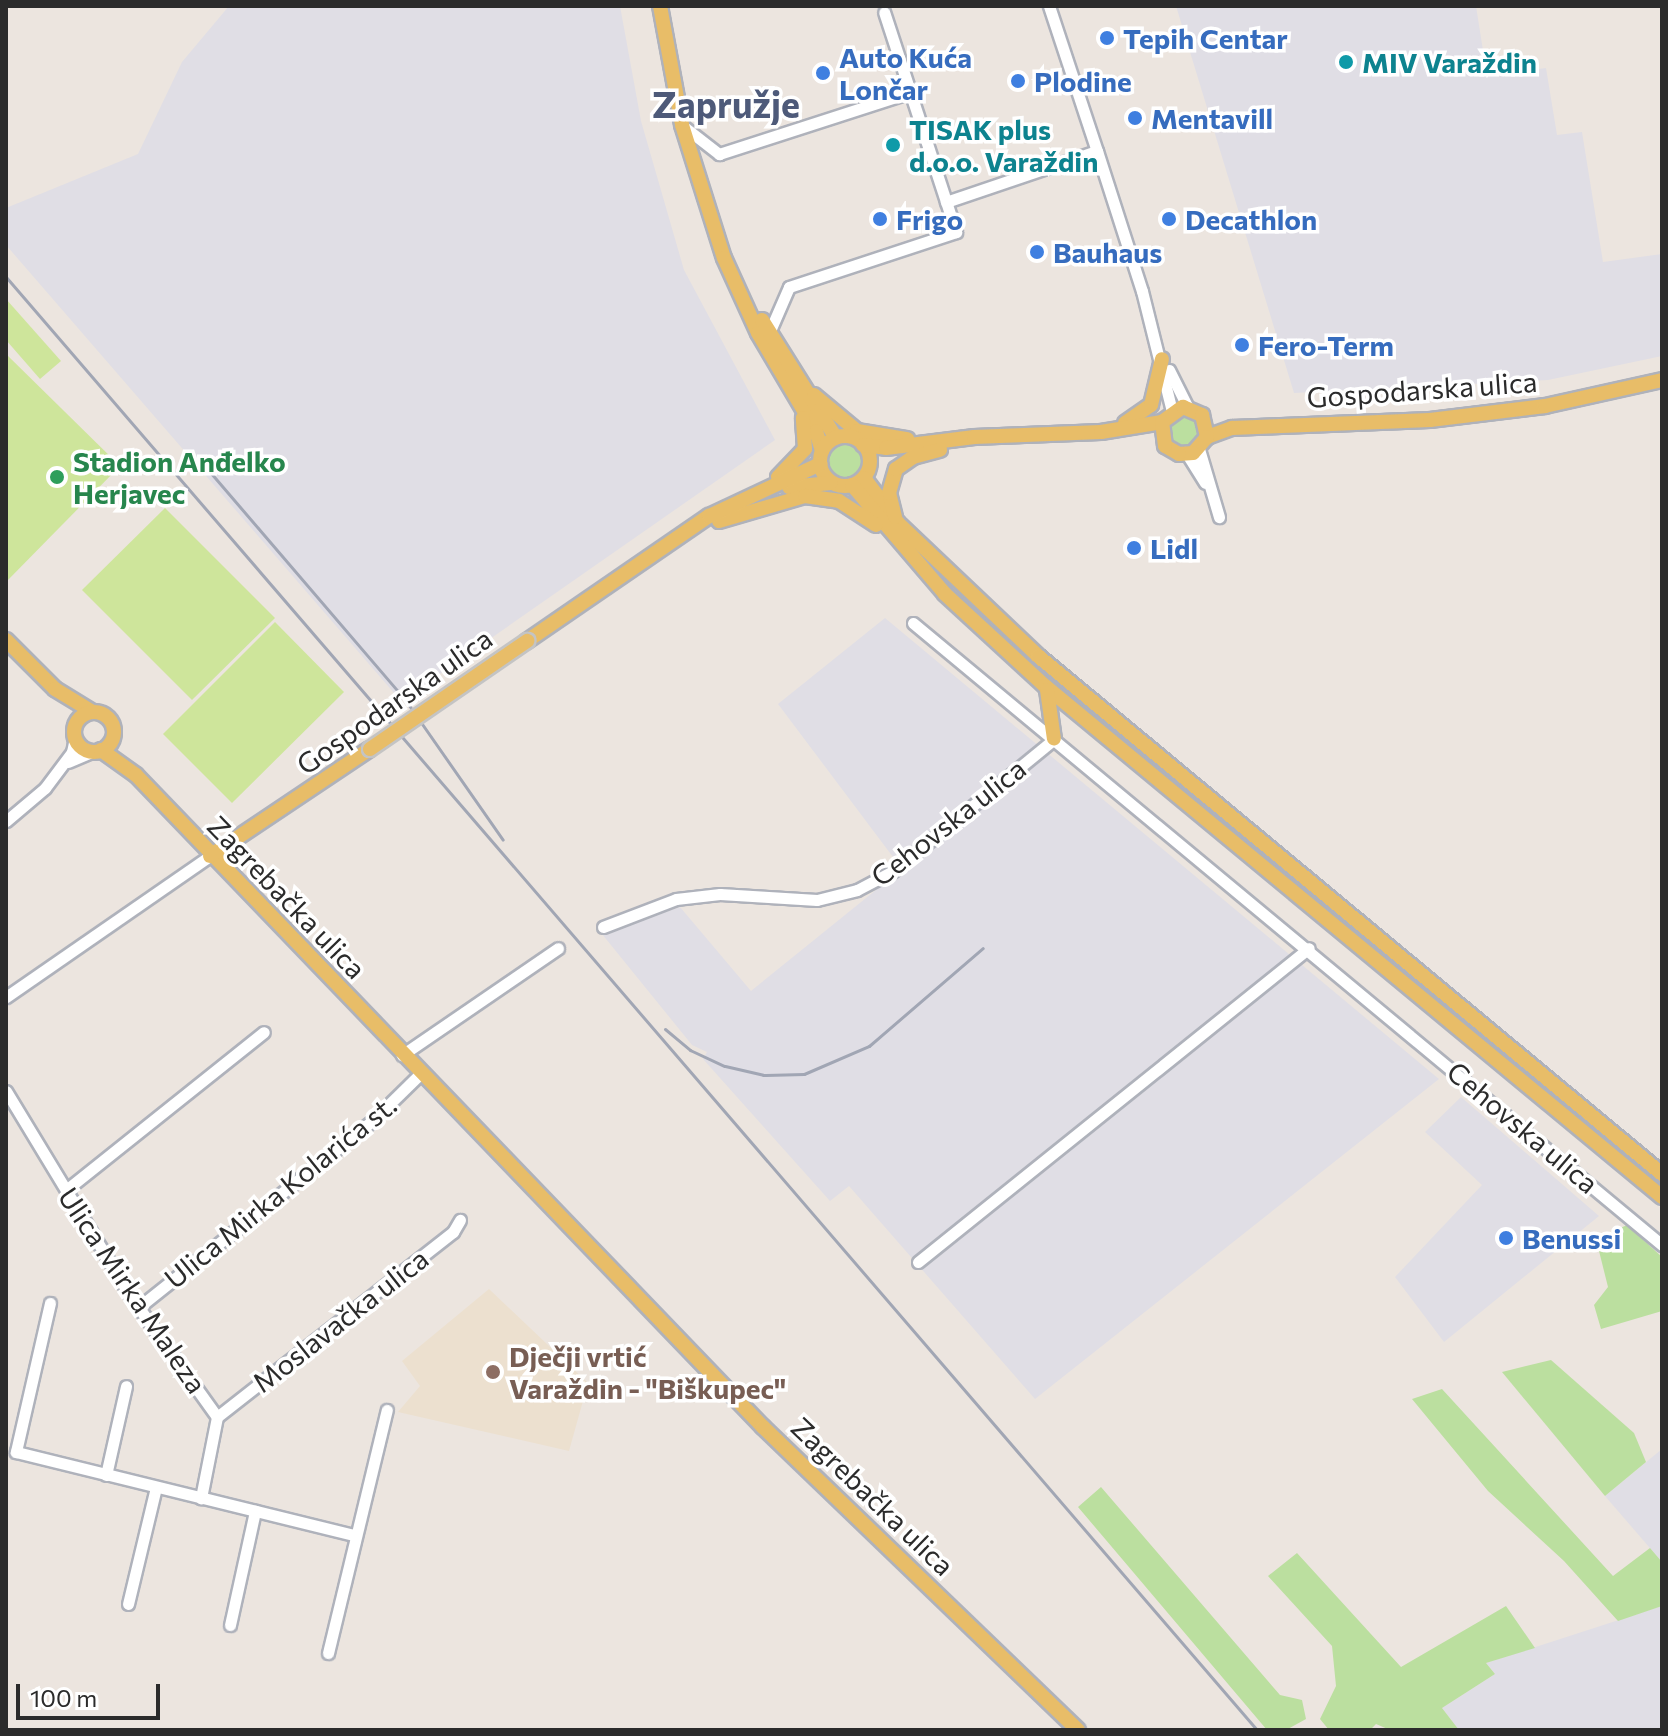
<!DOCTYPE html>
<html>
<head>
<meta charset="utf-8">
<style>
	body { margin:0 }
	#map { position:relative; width:1668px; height:1736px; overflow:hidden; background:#ece5df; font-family:Commissioner,sans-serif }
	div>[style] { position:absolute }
	.industrial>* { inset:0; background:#e0dee5 }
	.education>* { inset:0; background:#ece0cf }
	.green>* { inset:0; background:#bbdf9f }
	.round { border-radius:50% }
	.pitch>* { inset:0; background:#cee59b }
	.roads { filter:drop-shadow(2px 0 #afb2bb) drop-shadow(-2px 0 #afb2bb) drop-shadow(0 2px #afb2bb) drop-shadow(0 -2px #afb2bb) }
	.minor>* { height:11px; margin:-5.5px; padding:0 5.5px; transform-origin:5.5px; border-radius:5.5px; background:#fff }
	.major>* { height:14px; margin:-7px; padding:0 7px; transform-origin:7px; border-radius:7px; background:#e8bd68 }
	.major>.ring { margin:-7px; padding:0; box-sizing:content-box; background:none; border:14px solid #e8bd68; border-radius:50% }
	.rail>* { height:3px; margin:-1.5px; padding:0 1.5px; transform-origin:1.5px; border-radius:1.5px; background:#a1a6b4 }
	.bridges { filter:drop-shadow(2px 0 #c4c4c4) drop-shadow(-2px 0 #c4c4c4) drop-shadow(0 2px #c4c4c4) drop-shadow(0 -2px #c4c4c4) }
	.major-bridge>* { height:14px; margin:-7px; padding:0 7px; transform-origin:7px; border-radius:7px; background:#e8bd68 }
	.dots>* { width:22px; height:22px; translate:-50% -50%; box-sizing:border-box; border:4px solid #fff; border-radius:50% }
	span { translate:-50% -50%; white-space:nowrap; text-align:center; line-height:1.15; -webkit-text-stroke:7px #fff; paint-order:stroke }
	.shop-label { font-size:28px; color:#366cbe; font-weight:700 }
	.left { translate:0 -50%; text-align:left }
	.culture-label { font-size:28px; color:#0d838f; font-weight:700 }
	.street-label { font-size:28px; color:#2b2b2b }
	.leisure-label { font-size:28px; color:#27864d; font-weight:700 }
	.education-label { font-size:28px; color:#785e54; font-weight:700 }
	.district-label { font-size:36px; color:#4e5a79; font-weight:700 }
	.frame { position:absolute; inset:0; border:8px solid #2b2b2b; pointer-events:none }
	.scale { position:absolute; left:16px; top:1684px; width:144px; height:36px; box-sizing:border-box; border:4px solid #2b2b2b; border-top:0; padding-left:10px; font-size:24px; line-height:28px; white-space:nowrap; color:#2b2b2b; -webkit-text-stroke:6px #fff; paint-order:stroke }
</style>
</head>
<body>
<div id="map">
	<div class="industrial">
		<i style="clip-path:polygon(229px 6px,620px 6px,641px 121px,684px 270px,775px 440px,401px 701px,6px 245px,6px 208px,138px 154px,182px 62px)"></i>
		<i style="clip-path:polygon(1176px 6px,1476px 6px,1487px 76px,1546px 68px,1557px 135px,1582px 132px,1603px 262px,1662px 254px,1662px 356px,1548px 380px,1294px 393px)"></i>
		<i style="clip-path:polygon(885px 618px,1439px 1079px,1035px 1399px,849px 1186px,830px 1201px,703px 1059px,707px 1052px,692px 1045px,602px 934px,680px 907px,751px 991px,902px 869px,778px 704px)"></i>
		<i style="clip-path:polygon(1461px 1097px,1599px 1216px,1444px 1342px,1395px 1277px,1482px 1185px,1425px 1132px)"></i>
		<i style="clip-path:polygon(1662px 1449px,1662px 1562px,1605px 1496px)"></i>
		<i style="clip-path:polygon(1662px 1606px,1662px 1730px,1459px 1730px,1442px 1708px,1495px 1674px,1486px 1663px)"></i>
	</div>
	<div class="education">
		<i style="clip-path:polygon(489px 1289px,588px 1383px,569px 1451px,398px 1412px,420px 1386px,402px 1361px)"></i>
	</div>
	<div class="green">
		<i style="clip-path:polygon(1184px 413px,1195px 417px,1201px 433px,1191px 446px,1181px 447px,1171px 442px,1169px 422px)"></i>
		<i class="round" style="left:825px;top:443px;width:38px;height:38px"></i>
		<i style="clip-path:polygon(1627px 1225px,1662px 1257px,1662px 1311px,1601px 1329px,1594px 1305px,1608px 1287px,1596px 1239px)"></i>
		<i style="clip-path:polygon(1551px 1360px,1634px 1433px,1646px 1462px,1605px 1496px,1502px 1372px)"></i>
		<i style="clip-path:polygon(1442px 1389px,1613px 1576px,1650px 1548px,1662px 1562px,1662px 1606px,1618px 1621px,1564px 1561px,1488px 1491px,1412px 1399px)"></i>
		<i style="clip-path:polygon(1101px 1487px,1280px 1695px,1302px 1700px,1306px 1719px,1286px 1730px,1267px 1730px,1078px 1507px)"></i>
		<i style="clip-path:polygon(1297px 1553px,1401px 1667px,1506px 1606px,1535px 1648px,1486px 1663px,1495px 1674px,1442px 1708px,1459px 1730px,1390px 1730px,1376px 1724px,1370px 1730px,1329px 1730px,1320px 1719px,1336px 1686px,1332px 1646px,1268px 1576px)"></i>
	</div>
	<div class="pitch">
		<i style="clip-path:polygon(6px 299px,61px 361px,40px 379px,6px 340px)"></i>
		<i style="clip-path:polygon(6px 354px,120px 466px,6px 582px)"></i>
		<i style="clip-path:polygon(165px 508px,275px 618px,192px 700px,82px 590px)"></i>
		<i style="clip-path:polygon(275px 622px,344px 692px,232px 803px,163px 734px)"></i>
	</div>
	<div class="roads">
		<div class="minor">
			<i style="left:1049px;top:6px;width:153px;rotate:71.7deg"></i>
			<i style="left:683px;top:126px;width:46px;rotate:37.9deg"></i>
			<i style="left:719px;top:154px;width:202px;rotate:-17.9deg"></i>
			<i style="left:946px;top:202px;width:159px;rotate:-18.7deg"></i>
			<i style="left:1097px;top:151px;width:147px;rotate:72.2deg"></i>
			<i style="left:1142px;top:291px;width:124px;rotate:76deg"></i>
			<i style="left:769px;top:333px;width:50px;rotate:-66.5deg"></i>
			<i style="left:789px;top:287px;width:176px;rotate:-18.2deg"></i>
			<i style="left:956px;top:232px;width:231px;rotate:-108.1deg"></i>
			<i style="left:1169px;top:370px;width:42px;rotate:63.4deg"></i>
			<i style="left:1199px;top:449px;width:71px;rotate:73.6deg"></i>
			<i style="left:1187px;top:454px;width:34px;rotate:58deg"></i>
			<i style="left:913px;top:623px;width:974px;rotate:39.71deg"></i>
			<i style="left:68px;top:762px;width:25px;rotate:-23deg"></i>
			<i style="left:6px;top:821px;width:51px;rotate:-40.2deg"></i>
			<i style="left:45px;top:788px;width:45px;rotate:-53.1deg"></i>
			<i style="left:72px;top:752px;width:14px;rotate:-78deg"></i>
			<i style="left:603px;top:927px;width:78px;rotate:-21deg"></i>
			<i style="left:676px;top:899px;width:44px;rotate:-6.5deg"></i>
			<i style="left:720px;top:894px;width:97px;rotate:3.5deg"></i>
			<i style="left:817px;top:900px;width:41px;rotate:-14deg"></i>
			<i style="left:857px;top:890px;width:41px;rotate:-27.8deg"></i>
			<i style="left:893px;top:871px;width:208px;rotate:-39.3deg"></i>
			<i style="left:6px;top:997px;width:248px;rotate:-34.7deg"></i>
			<i style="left:402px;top:1055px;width:189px;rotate:-34.4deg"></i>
			<i style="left:6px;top:1091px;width:237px;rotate:58.8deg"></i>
			<i style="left:129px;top:1294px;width:151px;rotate:54.4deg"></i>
			<i style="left:217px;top:1417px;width:83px;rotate:101.2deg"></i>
			<i style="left:66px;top:1190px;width:253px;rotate:-38.6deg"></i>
			<i style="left:918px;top:1262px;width:501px;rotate:-38.77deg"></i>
			<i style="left:50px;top:1303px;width:153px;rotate:102.9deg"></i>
			<i style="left:16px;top:1452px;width:349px;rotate:13.8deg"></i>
			<i style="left:139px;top:1307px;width:298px;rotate:-38.6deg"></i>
			<i style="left:372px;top:1121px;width:67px;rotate:-44.4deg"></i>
			<i style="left:217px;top:1417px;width:300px;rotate:-38.1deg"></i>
			<i style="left:453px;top:1232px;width:14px;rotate:-60deg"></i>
			<i style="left:106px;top:1475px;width:91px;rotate:-77.3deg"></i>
			<i style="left:128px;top:1604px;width:120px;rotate:-76.5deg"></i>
			<i style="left:230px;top:1625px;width:117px;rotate:-77.6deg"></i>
			<i style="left:328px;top:1653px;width:250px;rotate:-76.4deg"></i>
		</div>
		<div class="major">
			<i style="left:660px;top:6px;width:121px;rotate:79.5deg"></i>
			<i style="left:682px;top:125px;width:139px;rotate:72.5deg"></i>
			<i style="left:724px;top:258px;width:82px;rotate:65.6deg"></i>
			<i style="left:758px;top:333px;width:114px;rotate:59.4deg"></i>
			<i style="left:816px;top:431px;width:21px;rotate:73deg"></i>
			<i style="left:762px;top:320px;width:139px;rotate:57.9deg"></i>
			<i style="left:814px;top:395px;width:56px;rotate:39.9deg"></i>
			<i style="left:857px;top:431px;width:51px;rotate:9.1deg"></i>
			<i style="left:1125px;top:423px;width:32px;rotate:-35deg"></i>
			<i style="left:1151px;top:405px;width:47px;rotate:-76.6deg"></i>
			<i class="ring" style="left:820px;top:436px;width:36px;height:36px"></i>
			<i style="left:1207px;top:437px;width:27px;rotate:-20deg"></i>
			<i style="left:1232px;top:428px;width:198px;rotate:-2.3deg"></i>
			<i style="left:1430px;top:420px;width:116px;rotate:-6.9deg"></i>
			<i style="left:1545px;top:406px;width:120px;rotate:-12.5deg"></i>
			<i style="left:863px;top:445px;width:23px;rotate:7deg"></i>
			<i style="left:886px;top:448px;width:89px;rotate:-7.1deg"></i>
			<i style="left:974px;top:437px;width:127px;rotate:-2.3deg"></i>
			<i style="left:1101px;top:432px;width:62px;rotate:-9.3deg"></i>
			<i style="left:1162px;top:422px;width:26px;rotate:-36deg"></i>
			<i style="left:1183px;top:407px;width:21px;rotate:23deg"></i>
			<i style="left:1202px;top:415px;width:23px;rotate:77deg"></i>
			<i style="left:1207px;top:437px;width:21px;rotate:131deg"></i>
			<i style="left:1193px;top:453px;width:14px;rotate:176deg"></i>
			<i style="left:1179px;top:454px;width:16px;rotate:-150deg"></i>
			<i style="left:1165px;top:446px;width:24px;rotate:-97deg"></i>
			<i style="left:778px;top:477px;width:39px;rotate:-46deg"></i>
			<i style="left:805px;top:449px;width:31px;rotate:-94deg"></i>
			<i style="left:864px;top:478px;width:56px;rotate:52.9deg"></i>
			<i style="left:898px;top:523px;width:193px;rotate:43.5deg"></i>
			<i style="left:1038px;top:656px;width:811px;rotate:39.7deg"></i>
			<i style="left:852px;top:485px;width:143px;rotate:49.5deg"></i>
			<i style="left:945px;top:594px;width:136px;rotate:42.6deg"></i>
			<i style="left:1045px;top:686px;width:801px;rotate:39.63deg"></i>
			<i style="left:789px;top:487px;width:42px;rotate:-5.4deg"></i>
			<i style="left:895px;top:517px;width:25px;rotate:-104deg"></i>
			<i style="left:889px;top:493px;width:25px;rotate:-74deg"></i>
			<i style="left:896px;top:469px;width:21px;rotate:-35deg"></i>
			<i style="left:913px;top:457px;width:28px;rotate:-15deg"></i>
			<i style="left:719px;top:521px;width:90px;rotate:-16.2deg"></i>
			<i style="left:805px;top:496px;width:34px;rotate:8deg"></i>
			<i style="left:839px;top:501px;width:44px;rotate:33deg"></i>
			<i style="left:6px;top:640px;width:69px;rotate:45deg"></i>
			<i style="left:55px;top:689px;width:42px;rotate:31.4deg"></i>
			<i style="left:527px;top:641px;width:221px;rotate:-34.5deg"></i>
			<i style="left:709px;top:516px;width:123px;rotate:-25.1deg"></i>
			<i style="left:1047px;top:690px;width:49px;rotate:81.9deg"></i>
			<i class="ring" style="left:74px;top:712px;width:26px;height:26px"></i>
			<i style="left:101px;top:750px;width:43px;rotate:35.5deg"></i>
			<i style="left:136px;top:775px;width:905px;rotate:46.12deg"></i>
			<i style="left:763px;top:1427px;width:437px;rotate:43.9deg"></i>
			<i style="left:210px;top:856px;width:192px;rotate:-33.8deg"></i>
		</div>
	</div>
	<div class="rail">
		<i style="left:6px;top:277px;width:1917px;rotate:49.27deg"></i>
		<i style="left:204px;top:465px;width:311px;rotate:49.4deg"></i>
		<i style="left:406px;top:701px;width:169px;rotate:55.1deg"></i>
		<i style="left:665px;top:1029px;width:33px;rotate:40deg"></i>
		<i style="left:690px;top:1050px;width:38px;rotate:25deg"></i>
		<i style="left:725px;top:1066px;width:39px;rotate:13deg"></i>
		<i style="left:763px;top:1075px;width:41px;rotate:-1.4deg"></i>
		<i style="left:804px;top:1074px;width:71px;rotate:-23.3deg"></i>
		<i style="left:869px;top:1046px;width:150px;rotate:-40.7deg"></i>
	</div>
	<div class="bridges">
		<div class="major-bridge">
			<i style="left:370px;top:749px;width:191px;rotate:-34.5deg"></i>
		</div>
	</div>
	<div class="dots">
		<i style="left:1107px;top:38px;background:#3f7fe0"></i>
		<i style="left:1346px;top:62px;background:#0f9aa8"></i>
		<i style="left:823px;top:73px;background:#3f7fe0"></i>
		<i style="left:1018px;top:81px;background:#3f7fe0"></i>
		<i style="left:1135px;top:118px;background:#3f7fe0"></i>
		<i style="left:893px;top:145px;background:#0f9aa8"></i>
		<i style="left:880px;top:219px;background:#3f7fe0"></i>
		<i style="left:1169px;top:219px;background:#3f7fe0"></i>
		<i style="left:1037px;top:252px;background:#3f7fe0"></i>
		<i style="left:1242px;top:345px;background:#3f7fe0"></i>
		<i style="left:57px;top:477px;background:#2e9e5b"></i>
		<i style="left:1134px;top:548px;background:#3f7fe0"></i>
		<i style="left:1506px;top:1238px;background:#3f7fe0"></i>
		<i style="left:493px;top:1372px;background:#8d6e63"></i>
	</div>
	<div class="shop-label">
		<span class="left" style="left:1123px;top:38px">Tepih Centar</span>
		<span class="left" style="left:839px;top:73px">Auto Kuća<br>Lončar</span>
		<span class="left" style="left:1034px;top:81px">Plodine</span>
		<span class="left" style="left:1151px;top:118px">Mentavill</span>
		<span class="left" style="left:896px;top:219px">Frigo</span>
		<span class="left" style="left:1185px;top:219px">Decathlon</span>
		<span class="left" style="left:1053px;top:252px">Bauhaus</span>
		<span class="left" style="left:1258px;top:345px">Fero-Term</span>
		<span class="left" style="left:1150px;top:548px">Lidl</span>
		<span class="left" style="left:1522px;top:1238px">Benussi</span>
	</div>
	<div class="culture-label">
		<span class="left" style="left:1362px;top:62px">MIV Varaždin</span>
		<span class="left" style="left:909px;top:145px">TISAK plus<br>d.o.o. Varaždin</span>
	</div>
	<div class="street-label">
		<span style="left:1422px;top:389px;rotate:-4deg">Gospodarska ulica</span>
		<span style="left:394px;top:701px;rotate:-35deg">Gospodarska ulica</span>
		<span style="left:948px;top:822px;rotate:-38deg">Cehovska ulica</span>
		<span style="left:287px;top:897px;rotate:46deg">Zagrebačka ulica</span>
		<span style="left:1523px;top:1127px;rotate:40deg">Cehovska ulica</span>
		<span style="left:280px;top:1191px;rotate:-39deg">Ulica Mirka Kolarića st.</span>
		<span style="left:133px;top:1290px;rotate:56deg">Ulica Mirka Maleza</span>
		<span style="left:340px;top:1320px;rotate:-38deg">Moslavačka ulica</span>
		<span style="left:873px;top:1496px;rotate:44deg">Zagrebačka ulica</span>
	</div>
	<div class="leisure-label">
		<span class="left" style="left:73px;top:477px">Stadion Anđelko<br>Herjavec</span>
	</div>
	<div class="education-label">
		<span class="left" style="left:509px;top:1372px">Dječji vrtić<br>Varaždin - "Biškupec"</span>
	</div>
	<div class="district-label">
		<span style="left:726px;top:104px">Zapružje</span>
	</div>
	<div class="frame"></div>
	<div class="scale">100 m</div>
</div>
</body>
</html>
